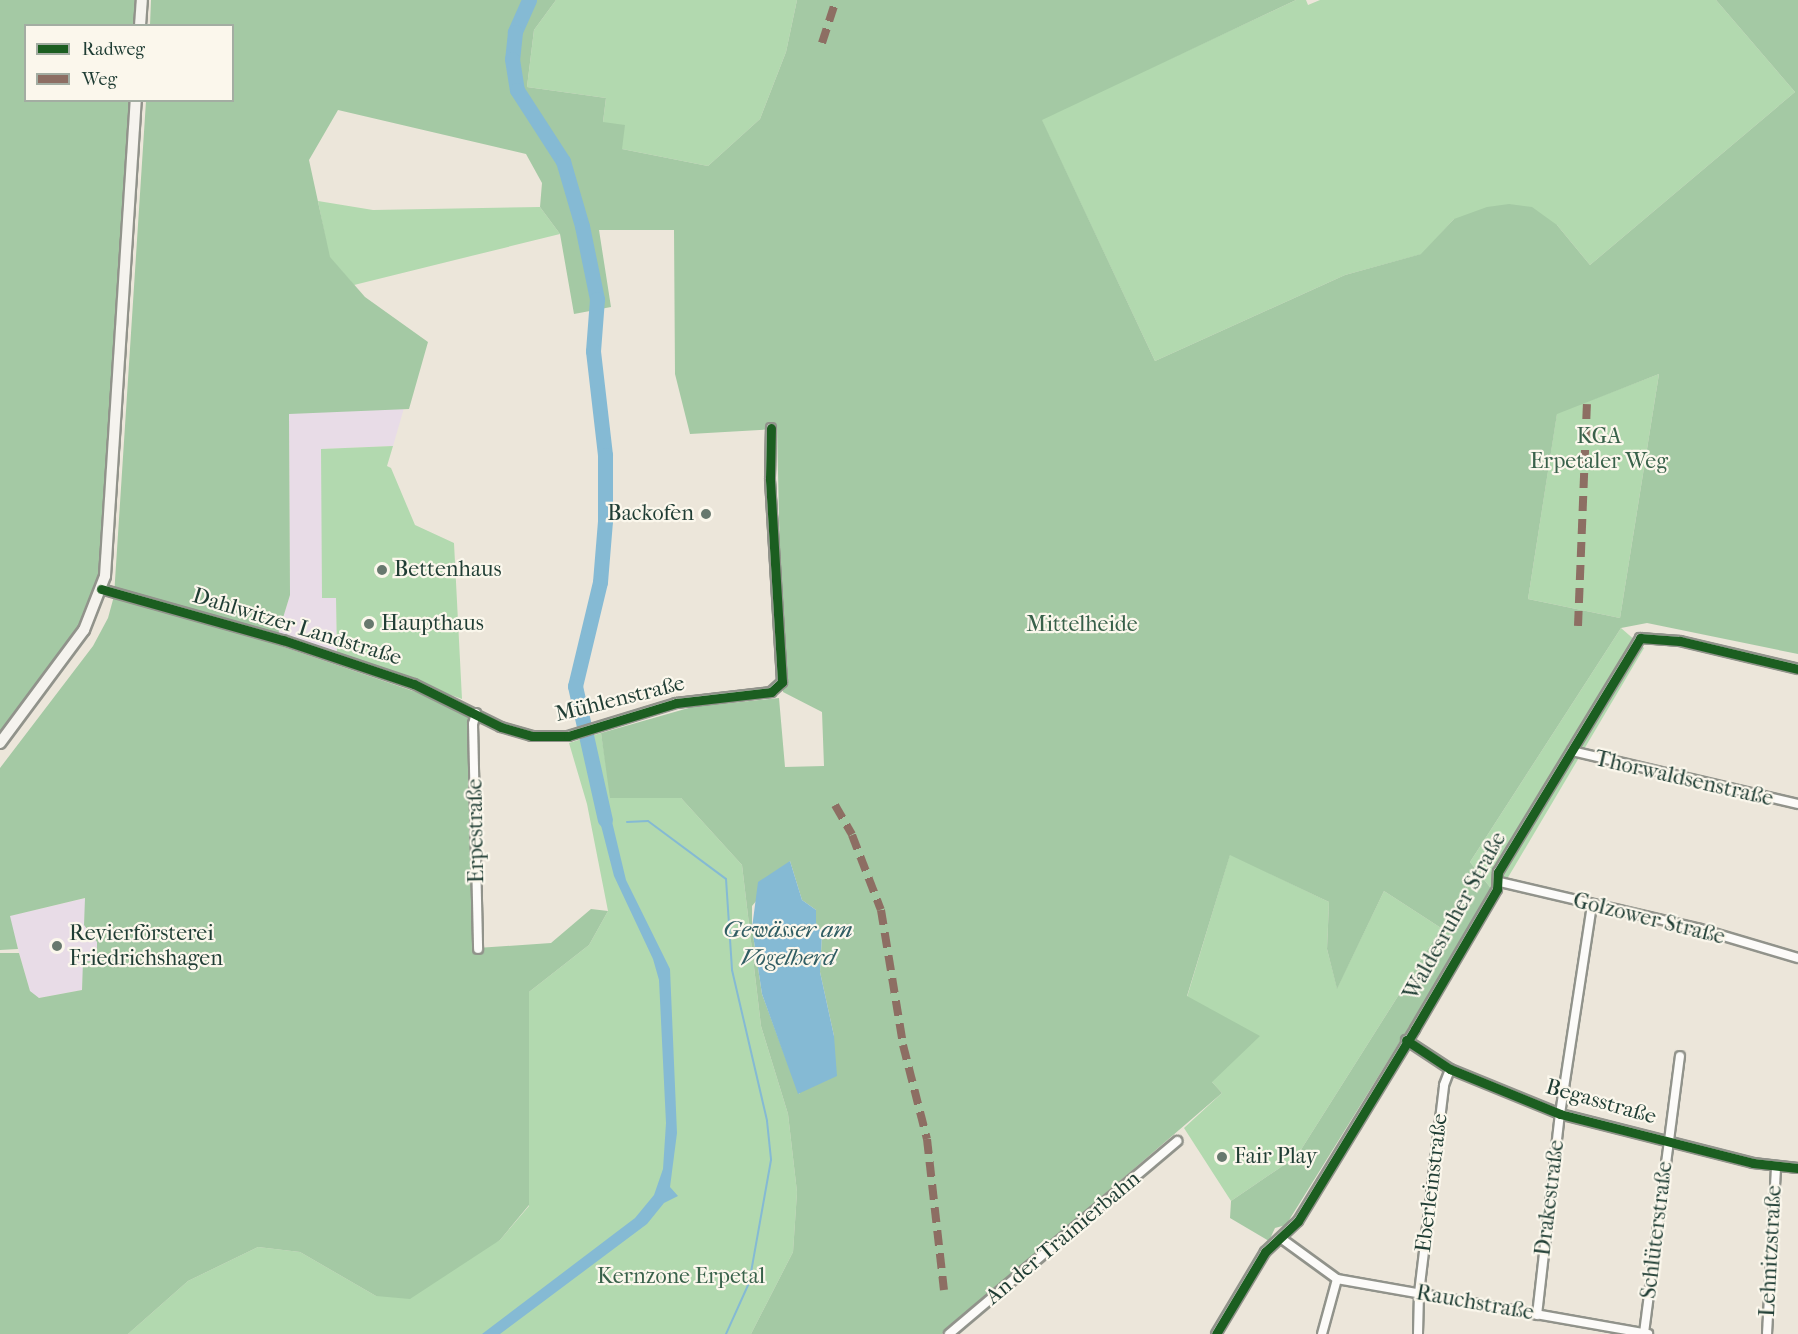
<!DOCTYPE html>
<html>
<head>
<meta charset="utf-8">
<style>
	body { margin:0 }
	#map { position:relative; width:1798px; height:1334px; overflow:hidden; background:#ece6da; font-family:"IM FELL French Canon",serif }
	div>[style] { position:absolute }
	.built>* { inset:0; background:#e8dce7 }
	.green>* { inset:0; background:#b2d9af }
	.forest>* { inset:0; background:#a4c9a4 }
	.water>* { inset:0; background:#85bad4 }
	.stream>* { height:2px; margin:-1px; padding:0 1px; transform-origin:1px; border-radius:1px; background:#85bad4 }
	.river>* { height:15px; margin:-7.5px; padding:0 7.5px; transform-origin:7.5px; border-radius:7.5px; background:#85bad4 }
	.roads { filter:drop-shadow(2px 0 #91938b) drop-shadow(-2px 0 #91938b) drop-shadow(0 2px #91938b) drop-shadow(0 -2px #91938b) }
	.street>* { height:8px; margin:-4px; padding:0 4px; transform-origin:4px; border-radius:4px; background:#fcfbf9 }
	.secondary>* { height:10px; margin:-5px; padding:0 5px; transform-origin:5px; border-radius:5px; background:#f5f3ee }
	.quiet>* { height:8px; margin-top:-4px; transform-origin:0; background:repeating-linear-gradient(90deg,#8d6e63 0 15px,transparent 0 23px) }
	.cycleway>* { height:9px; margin:-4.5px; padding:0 4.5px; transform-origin:4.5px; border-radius:4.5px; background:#1b5e20 }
	.dots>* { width:16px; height:16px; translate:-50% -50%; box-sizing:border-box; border:3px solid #fbf7ec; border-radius:50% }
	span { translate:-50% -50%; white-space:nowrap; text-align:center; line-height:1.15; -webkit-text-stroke:4.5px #fbf7ec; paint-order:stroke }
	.park-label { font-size:22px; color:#38614a }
	.poi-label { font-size:22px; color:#1f3d34 }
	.right { translate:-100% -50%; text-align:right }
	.left { translate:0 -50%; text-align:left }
	.street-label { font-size:22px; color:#1f3d34 }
	.water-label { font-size:24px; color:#305d63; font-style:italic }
	.legend { position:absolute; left:24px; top:24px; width:210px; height:78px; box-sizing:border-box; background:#fbf7ec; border:2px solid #a3ada2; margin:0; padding:8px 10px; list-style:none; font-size:18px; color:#1f3d34 }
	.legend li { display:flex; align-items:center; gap:12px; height:30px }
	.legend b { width:30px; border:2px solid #a3ada2 }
</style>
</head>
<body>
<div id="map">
	<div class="built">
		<i style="clip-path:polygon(404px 408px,393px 446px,322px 449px,323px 598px,336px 597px,337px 654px,278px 634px,290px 595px,289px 413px)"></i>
		<i style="clip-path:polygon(86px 898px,84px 925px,97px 942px,97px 961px,84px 961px,82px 990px,39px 998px,30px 992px,9px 916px)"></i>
	</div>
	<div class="green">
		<i style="clip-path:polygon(556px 0,797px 0,786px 52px,760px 119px,708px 166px,622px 149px,603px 122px,606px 98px,527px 87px,534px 30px)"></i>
		<i style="clip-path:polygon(1296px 0,1306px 0,1308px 5px,1320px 0,1716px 0,1795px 92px,1590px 265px,1557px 225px,1454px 219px,1422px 254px,1345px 275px,1155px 361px,1041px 119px)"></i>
		<i style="clip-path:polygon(318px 201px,373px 210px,540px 207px,560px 234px,354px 285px,329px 257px)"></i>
		<i style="clip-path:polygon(1659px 374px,1620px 618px,1528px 599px,1557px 413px)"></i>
		<i style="clip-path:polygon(393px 446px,387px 466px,391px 468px,415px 525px,454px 543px,462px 699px,337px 654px,336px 598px,322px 598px,321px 449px)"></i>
		<i style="clip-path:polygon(1621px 628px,1644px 648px,1497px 896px,1470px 862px)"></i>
		<i style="clip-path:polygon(601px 733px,611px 797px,681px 798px,742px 865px,761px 1026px,788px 1114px,797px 1192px,793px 1252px,751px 1334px,128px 1334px,188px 1281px,258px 1247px,300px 1252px,376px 1296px,500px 1240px,529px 1206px,529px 992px,589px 945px,608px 911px,587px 804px,569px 743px)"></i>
		<i style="clip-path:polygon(1230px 854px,1329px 902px,1327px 949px,1337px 988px,1384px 891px,1441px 928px,1297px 1156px,1231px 1201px,1184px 1128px,1222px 1093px,1212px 1082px,1187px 997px)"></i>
	</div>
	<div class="forest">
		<i style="clip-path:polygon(0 0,138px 0,137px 25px,26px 26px,26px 100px,132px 101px,101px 577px,94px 600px,68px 644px,0 735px)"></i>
		<i style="clip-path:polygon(evenodd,151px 0,556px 0,534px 30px,527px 87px,606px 98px,603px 122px,625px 125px,622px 149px,708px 166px,760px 119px,786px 52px,797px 0,1296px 0,1042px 120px,1155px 361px,1345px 275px,1421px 254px,1454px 219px,1487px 207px,1509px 204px,1532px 207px,1557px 225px,1590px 265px,1795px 92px,1716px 0,1798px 0,1798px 654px,1647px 623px,1621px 628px,1470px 862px,1497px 896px,1463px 940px,1286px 1225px,1275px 1228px,1269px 1241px,1230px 1218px,1231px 1201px,1297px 1156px,1441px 928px,1384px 891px,1337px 989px,1327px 949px,1329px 902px,1230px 855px,1187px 996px,1260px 1036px,1212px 1082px,1222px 1093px,942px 1334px,751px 1334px,793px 1252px,797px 1192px,788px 1114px,761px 1026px,742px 865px,681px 798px,610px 798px,601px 733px,692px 707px,779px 698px,785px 767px,824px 766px,822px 712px,783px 692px,777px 429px,690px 434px,675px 374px,674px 230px,599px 230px,611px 307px,574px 314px,560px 234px,540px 207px,542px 183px,526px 154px,338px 110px,309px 160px,330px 257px,365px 297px,428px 342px,409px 409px,289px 414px,290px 595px,275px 644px,416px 692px,474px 719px,477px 948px,551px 943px,591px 909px,608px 911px,589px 945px,529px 992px,529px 1205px,500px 1240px,410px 1299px,376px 1296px,300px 1252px,258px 1247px,188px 1281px,128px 1334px,0 1334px,0 953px,19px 953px,30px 991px,39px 998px,82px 990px,83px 961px,97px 961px,97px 942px,84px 925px,85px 898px,10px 916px,18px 949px,0 950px,0 768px,93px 646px,108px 618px,114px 596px,146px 101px,232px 100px,232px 26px,150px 25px,151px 0,1659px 374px,1620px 618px,1528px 599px,1557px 414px,1659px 374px,151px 0,790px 861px,802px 900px,816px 910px,816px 923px,822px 934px,820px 972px,834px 1036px,799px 1094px,762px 994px,752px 928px,752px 906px,790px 861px)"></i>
	</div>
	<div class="water">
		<i style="clip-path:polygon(603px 800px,609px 809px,626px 880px,670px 969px,677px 1133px,670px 1187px,678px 1196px,664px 1203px,647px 1224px,500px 1334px,482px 1334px,635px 1218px,654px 1195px,663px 1169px,666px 1123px,659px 980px,653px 959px,614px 876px,595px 802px)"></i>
		<i style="clip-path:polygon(790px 861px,802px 900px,816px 910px,816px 923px,822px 934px,820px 972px,834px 1036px,837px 1076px,798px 1094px,762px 994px,752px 928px,758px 882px)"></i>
	</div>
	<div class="stream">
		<i style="left:627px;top:822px;width:21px;rotate:-3deg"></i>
		<i style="left:648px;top:821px;width:97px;rotate:36.6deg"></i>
		<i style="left:726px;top:879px;width:91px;rotate:86.2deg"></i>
		<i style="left:732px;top:970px;width:155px;rotate:76.9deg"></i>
		<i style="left:767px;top:1121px;width:39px;rotate:84deg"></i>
		<i style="left:771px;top:1160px;width:125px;rotate:100.1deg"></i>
		<i style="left:749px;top:1283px;width:56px;rotate:114.3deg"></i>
	</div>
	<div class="river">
		<i style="left:529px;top:0;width:35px;rotate:114deg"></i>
		<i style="left:515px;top:32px;width:27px;rotate:96deg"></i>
		<i style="left:512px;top:59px;width:31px;rotate:81deg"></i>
		<i style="left:517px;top:90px;width:85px;rotate:57.1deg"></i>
		<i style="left:563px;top:161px;width:68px;rotate:73.7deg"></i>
		<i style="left:582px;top:226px;width:75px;rotate:78.4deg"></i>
		<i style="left:597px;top:299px;width:52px;rotate:94.4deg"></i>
		<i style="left:593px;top:351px;width:105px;rotate:83.4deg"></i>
		<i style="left:605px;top:455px;width:66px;rotate:90deg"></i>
		<i style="left:605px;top:521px;width:61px;rotate:94.7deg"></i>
		<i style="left:600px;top:582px;width:107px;rotate:103.5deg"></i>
		<i style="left:575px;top:686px;width:137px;rotate:77.4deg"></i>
	</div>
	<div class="roads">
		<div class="street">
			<i style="left:101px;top:589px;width:189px;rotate:15.7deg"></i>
			<i style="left:283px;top:640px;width:138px;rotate:18.6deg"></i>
			<i style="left:414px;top:684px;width:97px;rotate:26.3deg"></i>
			<i style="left:501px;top:727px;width:32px;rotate:16deg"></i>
			<i style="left:532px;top:736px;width:36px"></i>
			<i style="left:568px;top:736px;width:113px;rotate:-17deg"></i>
			<i style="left:676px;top:703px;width:96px;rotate:-6.6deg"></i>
			<i style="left:771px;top:692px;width:15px;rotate:-42deg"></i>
			<i style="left:782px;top:682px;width:204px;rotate:-93.4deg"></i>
			<i style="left:770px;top:478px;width:50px;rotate:-88.9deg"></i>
			<i style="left:476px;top:713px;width:11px;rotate:105deg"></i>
			<i style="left:473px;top:724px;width:225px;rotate:88.7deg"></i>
			<i style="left:1572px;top:751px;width:232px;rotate:13.2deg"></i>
			<i style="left:1500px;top:882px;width:205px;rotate:13.2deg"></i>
			<i style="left:1700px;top:929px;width:102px;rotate:16.5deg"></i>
			<i style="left:1406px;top:1040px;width:53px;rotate:33.4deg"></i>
			<i style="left:1450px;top:1069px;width:119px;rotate:22.2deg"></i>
			<i style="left:1560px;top:1114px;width:199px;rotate:14.2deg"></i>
			<i style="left:1753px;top:1163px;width:45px;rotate:6.3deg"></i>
			<i style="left:1282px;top:1239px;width:68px;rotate:36deg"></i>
			<i style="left:1337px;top:1279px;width:316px;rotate:10deg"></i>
			<i style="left:1537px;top:1315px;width:202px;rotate:-83.5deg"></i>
			<i style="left:1560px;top:1114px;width:212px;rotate:-81.3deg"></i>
			<i style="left:1644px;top:1333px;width:279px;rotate:-82.6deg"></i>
			<i style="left:949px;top:1334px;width:299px;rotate:-40.2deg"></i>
			<i style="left:1216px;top:1334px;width:96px;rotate:-59.1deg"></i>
			<i style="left:1265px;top:1252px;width:45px;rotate:-43.2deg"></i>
			<i style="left:1298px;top:1221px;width:225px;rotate:-58.6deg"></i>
			<i style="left:1415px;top:1029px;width:162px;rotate:-59.6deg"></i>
			<i style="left:1497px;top:889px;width:17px;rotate:-87deg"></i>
			<i style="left:1498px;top:872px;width:274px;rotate:-58.7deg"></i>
			<i style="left:1640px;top:638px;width:40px;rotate:4.3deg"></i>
			<i style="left:1680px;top:641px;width:121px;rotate:13.3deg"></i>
			<i style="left:1322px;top:1334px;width:57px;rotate:-74.7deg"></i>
			<i style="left:1418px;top:1334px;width:41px;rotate:-88.6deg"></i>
			<i style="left:1419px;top:1293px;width:209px;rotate:-83.1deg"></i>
			<i style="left:1444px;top:1085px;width:17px;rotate:-69deg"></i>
			<i style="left:1767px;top:1334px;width:167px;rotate:-86.9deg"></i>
		</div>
		<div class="secondary">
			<i style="left:140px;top:26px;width:26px;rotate:-86deg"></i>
			<i style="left:0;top:743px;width:141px;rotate:-53.4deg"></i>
			<i style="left:84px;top:630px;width:58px;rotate:-68.7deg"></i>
			<i style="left:105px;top:576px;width:477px;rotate:-86.3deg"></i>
		</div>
	</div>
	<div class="quiet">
		<i style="left:822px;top:43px;width:45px;rotate:-72deg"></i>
		<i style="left:1578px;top:626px;width:222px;rotate:-87.7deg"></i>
		<i style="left:835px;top:805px;width:34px;rotate:60deg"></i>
		<i style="left:852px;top:835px;width:80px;rotate:68.9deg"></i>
		<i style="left:881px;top:910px;width:137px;rotate:80.7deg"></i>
		<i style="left:903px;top:1045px;width:97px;rotate:75.7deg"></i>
		<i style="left:927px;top:1139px;width:152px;rotate:83.6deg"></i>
	</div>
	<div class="cycleway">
		<i style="left:101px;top:589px;width:189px;rotate:15.7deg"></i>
		<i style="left:283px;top:640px;width:138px;rotate:18.6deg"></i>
		<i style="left:414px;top:684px;width:97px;rotate:26.3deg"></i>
		<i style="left:501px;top:727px;width:32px;rotate:16deg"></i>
		<i style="left:532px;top:736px;width:36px"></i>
		<i style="left:568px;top:736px;width:113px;rotate:-17deg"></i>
		<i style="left:676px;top:703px;width:96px;rotate:-6.6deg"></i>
		<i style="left:771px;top:692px;width:15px;rotate:-42deg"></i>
		<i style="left:782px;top:682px;width:204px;rotate:-93.4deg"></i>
		<i style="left:770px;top:478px;width:50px;rotate:-88.9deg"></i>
		<i style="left:1406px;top:1040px;width:53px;rotate:33.4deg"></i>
		<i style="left:1450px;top:1069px;width:119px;rotate:22.2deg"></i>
		<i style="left:1560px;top:1114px;width:199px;rotate:14.2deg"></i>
		<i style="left:1753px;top:1163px;width:45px;rotate:6.3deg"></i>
		<i style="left:1216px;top:1334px;width:96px;rotate:-59.1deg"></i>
		<i style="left:1265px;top:1252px;width:45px;rotate:-43.2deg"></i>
		<i style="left:1298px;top:1221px;width:225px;rotate:-58.6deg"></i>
		<i style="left:1415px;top:1029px;width:162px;rotate:-59.6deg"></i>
		<i style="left:1497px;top:889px;width:17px;rotate:-87deg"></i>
		<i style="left:1498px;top:872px;width:274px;rotate:-58.7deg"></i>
		<i style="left:1640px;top:638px;width:40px;rotate:4.3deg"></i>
		<i style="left:1680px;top:641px;width:121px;rotate:13.3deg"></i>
	</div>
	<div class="dots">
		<i style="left:706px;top:514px;background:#67786e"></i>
		<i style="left:382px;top:570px;background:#67786e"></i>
		<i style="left:369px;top:624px;background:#67786e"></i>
		<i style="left:57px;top:946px;background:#67786e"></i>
		<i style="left:1222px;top:1157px;background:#67786e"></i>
	</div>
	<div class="park-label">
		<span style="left:1599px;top:449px">KGA<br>Erpetaler Weg</span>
		<span style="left:1082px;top:625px">Mittelheide</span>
		<span style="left:681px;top:1277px">Kernzone Erpetal</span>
	</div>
	<div class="poi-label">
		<span class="right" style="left:694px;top:514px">Backofen</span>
		<span class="left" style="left:394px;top:570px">Bettenhaus</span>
		<span class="left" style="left:381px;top:624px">Haupthaus</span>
		<span class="left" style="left:69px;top:946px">Revierförsterei<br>Friedrichshagen</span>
		<span class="left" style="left:1234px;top:1157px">Fair Play</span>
	</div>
	<div class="street-label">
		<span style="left:297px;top:627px;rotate:17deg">Dahlwitzer Landstraße</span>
		<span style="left:620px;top:699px;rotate:-14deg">Mühlenstraße</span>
		<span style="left:1684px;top:779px;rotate:13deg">Thorwaldsenstraße</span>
		<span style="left:476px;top:831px;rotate:-91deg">Erpestraße</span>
		<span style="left:1455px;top:916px;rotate:-61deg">Waldesruher Straße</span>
		<span style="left:1649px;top:919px;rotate:14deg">Golzower Straße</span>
		<span style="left:1601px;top:1102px;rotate:16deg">Begasstraße</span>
		<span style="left:1432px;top:1183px;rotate:-83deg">Eberleinstraße</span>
		<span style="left:1550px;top:1198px;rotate:-83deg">Drakestraße</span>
		<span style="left:1657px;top:1230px;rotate:-83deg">Schlüterstraße</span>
		<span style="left:1063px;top:1238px;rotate:-40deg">An der Trainierbahn</span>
		<span style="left:1771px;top:1251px;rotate:-87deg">Lehnitzstraße</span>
		<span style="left:1475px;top:1303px;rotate:10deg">Rauchstraße</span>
	</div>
	<div class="water-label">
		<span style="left:788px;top:944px">Gewässer am<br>Vogelherd</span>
	</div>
	<ul class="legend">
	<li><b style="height:8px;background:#1b5e20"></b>Radweg</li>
	<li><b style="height:8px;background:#8d6e63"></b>Weg</li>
	</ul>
</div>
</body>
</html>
